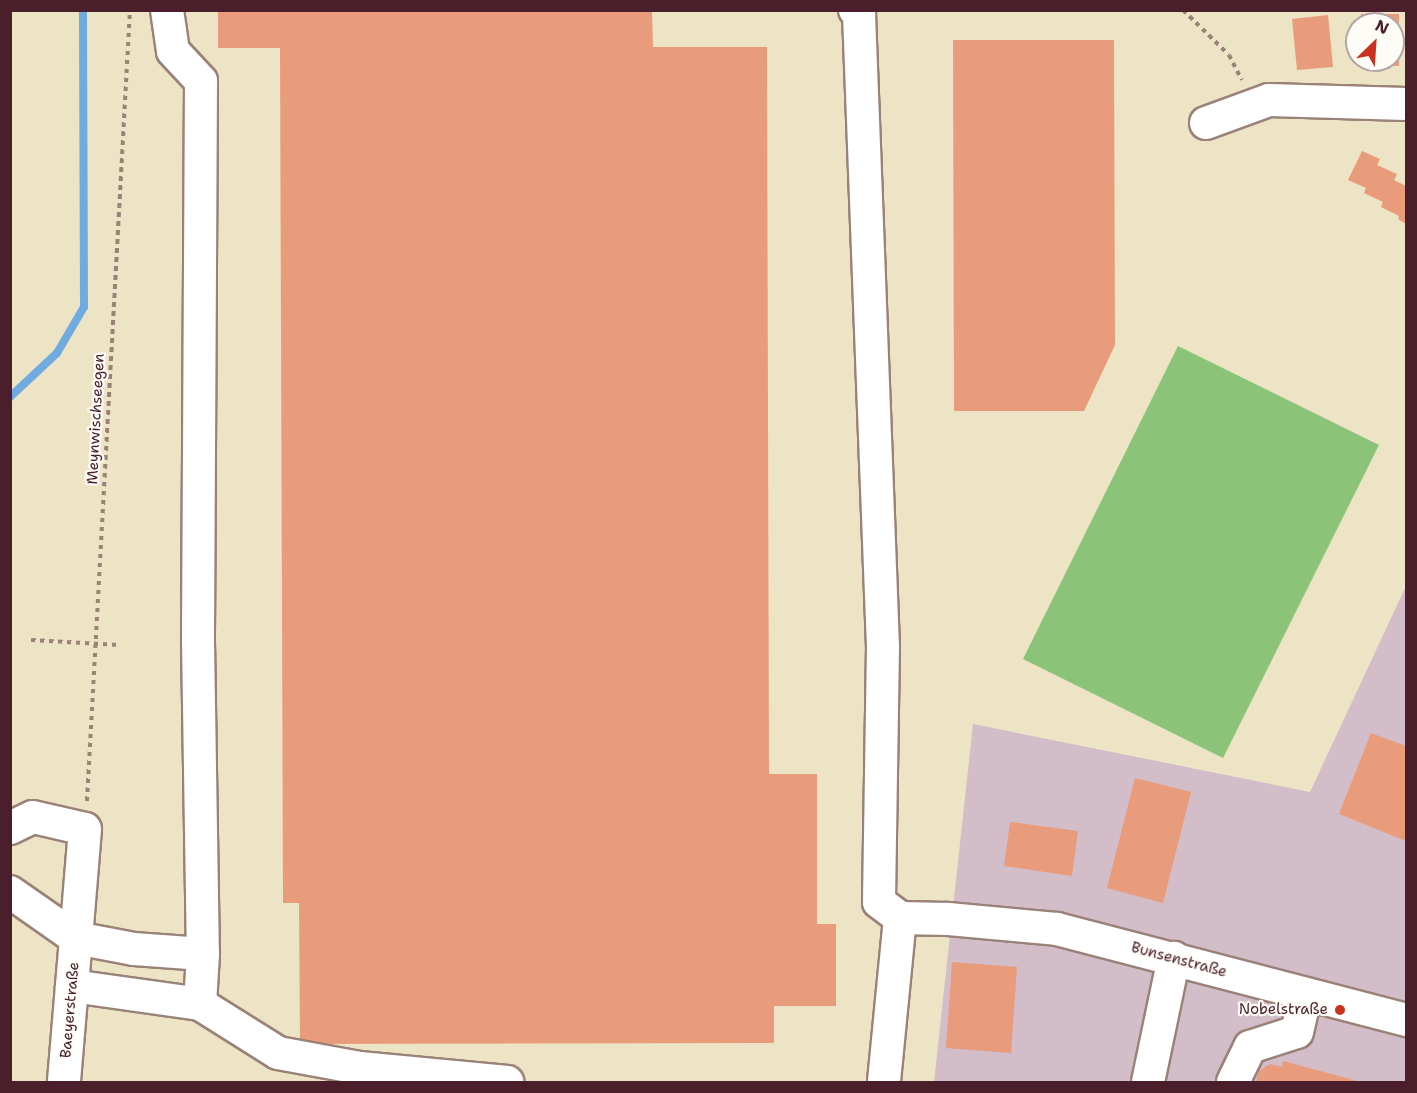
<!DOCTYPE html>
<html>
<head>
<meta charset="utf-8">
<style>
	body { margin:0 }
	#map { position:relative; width:1417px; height:1093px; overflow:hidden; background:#ece4c5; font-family:"Shantell Sans",sans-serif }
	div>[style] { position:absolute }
	.industrial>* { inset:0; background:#d2bdc8 }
	.green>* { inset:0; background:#8bc478 }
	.stream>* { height:8px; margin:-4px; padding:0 4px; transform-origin:4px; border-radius:4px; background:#6faae0 }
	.building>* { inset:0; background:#e99c7b }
	.path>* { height:4px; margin-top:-2px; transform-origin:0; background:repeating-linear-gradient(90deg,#9b8278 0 4.5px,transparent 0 9px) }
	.roads { filter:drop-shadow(2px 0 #9b8278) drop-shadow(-2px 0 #9b8278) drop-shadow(0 2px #9b8278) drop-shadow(0 -2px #9b8278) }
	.minor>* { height:32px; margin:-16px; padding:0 16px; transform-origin:16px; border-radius:16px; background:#fff }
	.dots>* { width:16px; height:16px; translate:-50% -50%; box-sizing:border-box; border:3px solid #fdfcf7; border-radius:50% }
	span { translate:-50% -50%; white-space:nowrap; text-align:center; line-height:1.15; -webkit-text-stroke:4.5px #fdfcf7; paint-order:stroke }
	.street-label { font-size:15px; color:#4a1f2b }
	.poi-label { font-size:15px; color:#4a1f2b }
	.right { translate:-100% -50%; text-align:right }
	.frame { position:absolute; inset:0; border:12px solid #4a1f2b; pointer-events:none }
	.north { position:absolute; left:1345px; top:12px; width:60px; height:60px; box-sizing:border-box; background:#fdfcf7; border:2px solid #b5a4a5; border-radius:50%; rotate:25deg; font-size:16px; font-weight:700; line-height:24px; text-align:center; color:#4a1f2b }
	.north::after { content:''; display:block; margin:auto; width:21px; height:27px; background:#c8321e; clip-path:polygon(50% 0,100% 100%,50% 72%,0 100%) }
</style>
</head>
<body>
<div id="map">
	<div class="industrial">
		<i style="clip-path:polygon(1406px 586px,1406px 1082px,934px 1082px,973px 724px,1310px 792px)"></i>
	</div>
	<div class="green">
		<i style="clip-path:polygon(1178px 346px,1379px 445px,1223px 758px,1023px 659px)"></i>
	</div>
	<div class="stream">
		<i style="left:10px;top:397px;width:64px;rotate:-43.1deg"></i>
		<i style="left:57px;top:353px;width:53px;rotate:-59.6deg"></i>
		<i style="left:84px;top:307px;width:297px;rotate:-90.2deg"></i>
	</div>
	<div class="building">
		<i style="clip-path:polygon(218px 10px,652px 10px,653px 47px,767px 47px,769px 774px,817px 774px,817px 924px,836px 924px,836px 1006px,774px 1006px,774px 1043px,300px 1044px,299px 903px,283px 903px,280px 48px,218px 48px)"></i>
		<i style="clip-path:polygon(1361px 14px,1399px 14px,1399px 66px,1360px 66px,1360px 60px,1393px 60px,1393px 24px,1361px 24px)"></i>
		<i style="clip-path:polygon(1328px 15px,1333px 67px,1297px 70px,1292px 19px)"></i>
		<i style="clip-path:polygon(953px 40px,1114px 40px,1115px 345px,1084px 411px,954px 411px)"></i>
		<i style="clip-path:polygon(1362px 151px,1380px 159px,1377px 165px,1397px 174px,1394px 180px,1406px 186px,1406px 224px,1398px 219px,1399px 216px,1381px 207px,1383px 202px,1364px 193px,1366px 188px,1348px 180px)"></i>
		<i style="clip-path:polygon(1371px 733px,1406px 746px,1406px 841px,1339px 814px)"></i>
		<i style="clip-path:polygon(1135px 778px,1191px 792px,1163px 903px,1107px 888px)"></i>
		<i style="clip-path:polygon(1010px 822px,1078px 831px,1072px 876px,1004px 866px)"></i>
		<i style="clip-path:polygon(952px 962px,1017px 967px,1011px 1053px,946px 1048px)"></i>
		<i style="clip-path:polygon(1283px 1061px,1361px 1082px,1256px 1082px,1259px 1071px,1270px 1064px,1282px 1067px)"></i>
	</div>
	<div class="path">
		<i style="left:1183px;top:10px;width:64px;rotate:44.4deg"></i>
		<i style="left:1229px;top:55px;width:28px;rotate:63deg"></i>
		<i style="left:31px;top:640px;width:88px;rotate:3.3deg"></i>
		<i style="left:87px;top:801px;width:792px;rotate:-86.89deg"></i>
	</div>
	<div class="roads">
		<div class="minor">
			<i style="left:167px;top:10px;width:41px;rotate:81.7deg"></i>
			<i style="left:173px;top:51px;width:41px;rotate:47deg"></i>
			<i style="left:201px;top:81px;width:560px;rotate:90.31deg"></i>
			<i style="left:198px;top:641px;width:313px;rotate:89.1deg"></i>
			<i style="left:203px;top:954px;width:50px;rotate:93.4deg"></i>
			<i style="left:200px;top:1004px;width:92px;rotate:32.1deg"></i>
			<i style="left:278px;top:1053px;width:83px;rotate:10.4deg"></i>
			<i style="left:360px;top:1068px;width:148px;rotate:5.4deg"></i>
			<i style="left:855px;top:10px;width:6px;rotate:45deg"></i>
			<i style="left:859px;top:14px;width:632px;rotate:87.83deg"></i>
			<i style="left:883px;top:646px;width:256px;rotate:90.9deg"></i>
			<i style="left:879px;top:902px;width:26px;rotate:37deg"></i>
			<i style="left:900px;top:918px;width:165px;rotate:95.6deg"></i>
			<i style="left:1206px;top:123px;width:67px;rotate:-20.1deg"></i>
			<i style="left:1269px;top:100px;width:137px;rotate:1.7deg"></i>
			<i style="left:10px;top:828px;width:25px;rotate:-26deg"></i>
			<i style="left:33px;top:817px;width:53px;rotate:13deg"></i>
			<i style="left:85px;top:829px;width:109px;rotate:94.7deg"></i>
			<i style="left:76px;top:938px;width:59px;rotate:10.7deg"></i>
			<i style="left:134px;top:949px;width:69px;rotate:4.1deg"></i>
			<i style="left:10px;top:892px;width:80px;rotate:34.9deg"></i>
			<i style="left:76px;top:938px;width:144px;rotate:94.8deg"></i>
			<i style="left:900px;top:918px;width:48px;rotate:1.2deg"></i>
			<i style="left:948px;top:919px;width:109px;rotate:5.2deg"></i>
			<i style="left:1057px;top:929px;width:361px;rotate:14.6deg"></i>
			<i style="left:72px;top:986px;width:129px;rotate:8deg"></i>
			<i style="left:1148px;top:1082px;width:127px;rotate:-78.2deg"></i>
			<i style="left:1233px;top:1082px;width:39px;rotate:-64deg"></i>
			<i style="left:1250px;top:1047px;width:49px;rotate:-17.7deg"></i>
			<i style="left:1297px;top:1032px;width:39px;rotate:-77deg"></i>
		</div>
	</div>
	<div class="dots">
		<i style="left:1340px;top:1010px;background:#c8321e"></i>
	</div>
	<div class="street-label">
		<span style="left:96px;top:419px;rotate:-87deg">Meynwischseegen</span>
		<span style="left:1179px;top:960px;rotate:15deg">Bunsenstraße</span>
		<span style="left:70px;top:1010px;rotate:-85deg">Baeyerstraße</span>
	</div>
	<div class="poi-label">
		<span class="right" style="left:1328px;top:1010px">Nobelstraße</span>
	</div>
	<div class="frame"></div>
	<div class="north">N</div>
</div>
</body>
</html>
